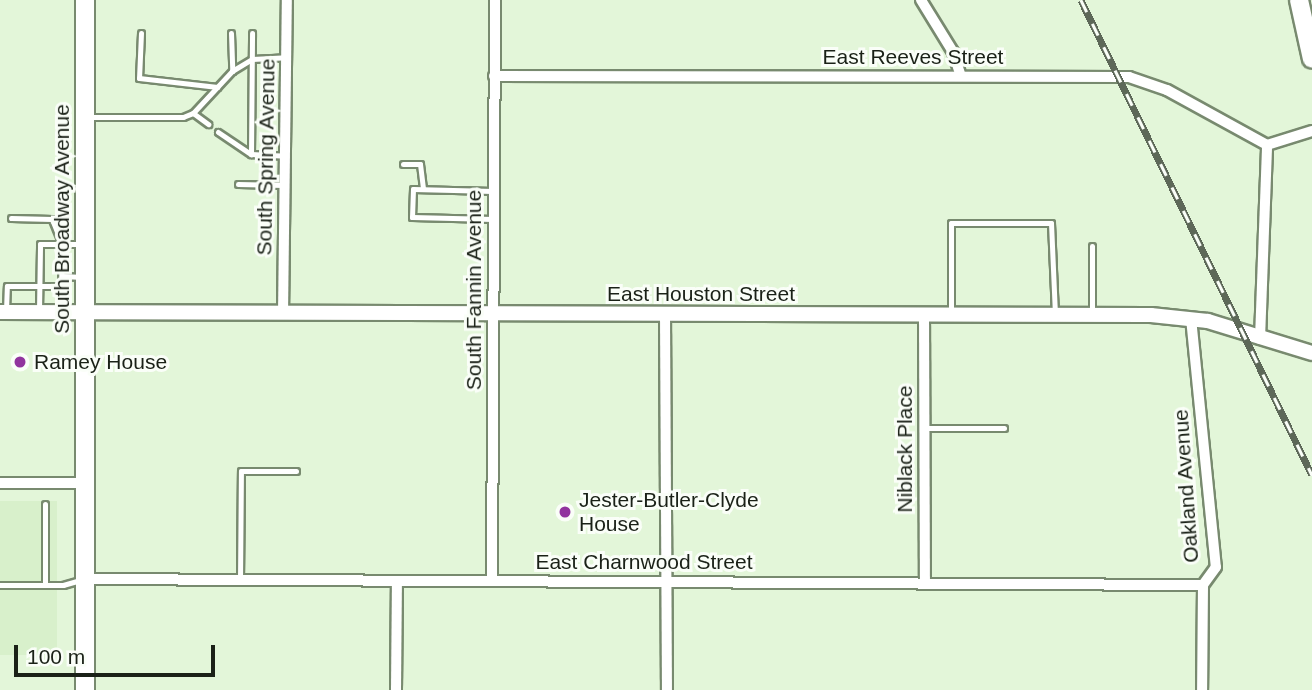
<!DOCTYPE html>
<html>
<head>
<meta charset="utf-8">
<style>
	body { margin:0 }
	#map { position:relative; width:1312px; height:690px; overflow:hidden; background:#e3f6d9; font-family:Arial,sans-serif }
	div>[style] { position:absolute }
	.built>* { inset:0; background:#d8f0cb }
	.roads { filter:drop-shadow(2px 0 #788a6f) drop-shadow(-2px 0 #788a6f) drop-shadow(0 2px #788a6f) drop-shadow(0 -2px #788a6f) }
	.service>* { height:5px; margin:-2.5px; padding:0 2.5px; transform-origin:2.5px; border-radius:2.5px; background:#fff }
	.minor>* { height:10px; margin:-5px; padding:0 5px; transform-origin:5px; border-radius:5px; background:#fff }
	.tertiary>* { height:14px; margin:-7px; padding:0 7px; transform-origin:7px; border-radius:7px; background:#fff }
	.primary>* { height:18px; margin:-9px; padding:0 9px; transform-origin:9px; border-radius:9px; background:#fff }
	.rail>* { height:7px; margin-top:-3.5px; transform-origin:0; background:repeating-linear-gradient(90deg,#fafef8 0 13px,#5d6858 0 26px); box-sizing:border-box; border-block:2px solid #5d6858 }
	.dots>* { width:19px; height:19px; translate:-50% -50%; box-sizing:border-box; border:4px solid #fafef8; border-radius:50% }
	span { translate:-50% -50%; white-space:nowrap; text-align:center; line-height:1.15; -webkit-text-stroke:6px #fafef8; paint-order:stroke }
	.street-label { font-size:21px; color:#1a2117 }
	.poi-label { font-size:21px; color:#1a2117 }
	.left { translate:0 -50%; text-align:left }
	.scale { position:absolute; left:14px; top:645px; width:201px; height:32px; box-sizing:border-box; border:4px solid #1a2117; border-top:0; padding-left:9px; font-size:21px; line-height:24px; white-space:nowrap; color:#1a2117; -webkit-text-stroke:5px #fafef8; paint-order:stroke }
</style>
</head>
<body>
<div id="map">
	<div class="built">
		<i style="clip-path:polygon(0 501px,57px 501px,57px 655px,0 655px)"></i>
	</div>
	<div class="roads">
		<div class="service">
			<i style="left:141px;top:33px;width:45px;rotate:92.5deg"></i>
			<i style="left:139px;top:78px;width:79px;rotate:6.6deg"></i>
			<i style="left:231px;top:33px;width:38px;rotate:88deg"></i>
			<i style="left:193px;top:113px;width:19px;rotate:36deg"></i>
			<i style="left:88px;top:117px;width:95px"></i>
			<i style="left:183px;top:117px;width:11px;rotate:-22deg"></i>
			<i style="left:193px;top:113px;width:57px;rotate:-47.1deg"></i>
			<i style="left:232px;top:71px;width:23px;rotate:-31deg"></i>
			<i style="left:252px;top:59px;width:34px;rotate:-3deg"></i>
			<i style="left:218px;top:132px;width:40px;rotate:34deg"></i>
			<i style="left:251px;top:154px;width:34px;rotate:3deg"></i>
			<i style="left:251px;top:154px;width:121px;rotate:-89.5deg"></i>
			<i style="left:403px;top:164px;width:17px"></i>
			<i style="left:420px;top:164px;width:25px;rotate:83deg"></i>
			<i style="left:238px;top:184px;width:46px;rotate:1.2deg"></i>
			<i style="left:493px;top:191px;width:80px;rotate:-178.6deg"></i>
			<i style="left:413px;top:189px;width:28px;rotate:92deg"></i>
			<i style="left:412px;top:217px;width:81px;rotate:1.4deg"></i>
			<i style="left:1092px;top:246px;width:66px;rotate:90deg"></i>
			<i style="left:62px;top:276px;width:21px;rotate:3deg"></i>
			<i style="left:6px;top:311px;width:25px;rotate:-88deg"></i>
			<i style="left:7px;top:286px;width:54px"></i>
			<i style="left:61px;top:286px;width:42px;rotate:-88.6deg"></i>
			<i style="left:62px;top:244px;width:27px;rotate:-112deg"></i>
			<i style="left:52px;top:219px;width:41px;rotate:-178.6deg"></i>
			<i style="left:39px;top:311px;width:67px;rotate:-89.1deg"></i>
			<i style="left:40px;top:244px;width:41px"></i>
			<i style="left:951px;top:312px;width:89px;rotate:-90deg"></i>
			<i style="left:951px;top:223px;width:100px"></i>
			<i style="left:1051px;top:223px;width:92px;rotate:87.5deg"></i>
			<i style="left:924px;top:428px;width:80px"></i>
			<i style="left:45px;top:504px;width:81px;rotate:90deg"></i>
			<i style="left:240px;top:580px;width:109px;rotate:-89.5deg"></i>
			<i style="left:241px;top:471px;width:55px"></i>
			<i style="left:0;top:585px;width:63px"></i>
			<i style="left:63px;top:585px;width:19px;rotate:-16deg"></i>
		</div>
		<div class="minor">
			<i style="left:921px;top:0;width:61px;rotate:58.4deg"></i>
			<i style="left:953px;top:52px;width:25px;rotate:72deg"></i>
			<i style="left:494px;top:76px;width:635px;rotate:0.09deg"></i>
			<i style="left:1129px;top:77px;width:40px;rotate:18.9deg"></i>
			<i style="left:1167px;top:90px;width:114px;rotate:28.8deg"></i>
			<i style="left:1267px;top:145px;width:47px;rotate:-17.3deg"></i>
			<i style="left:283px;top:314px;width:314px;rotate:-89.3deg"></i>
			<i style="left:665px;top:315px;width:375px;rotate:89.7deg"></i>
			<i style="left:924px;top:315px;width:268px;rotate:89.8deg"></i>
			<i style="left:1191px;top:318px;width:250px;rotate:84.3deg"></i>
			<i style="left:1216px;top:567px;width:22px;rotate:126deg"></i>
			<i style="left:1203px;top:585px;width:105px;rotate:90.5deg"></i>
			<i style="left:1260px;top:339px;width:194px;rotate:-87.9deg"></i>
			<i style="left:0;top:483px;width:84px"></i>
			<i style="left:85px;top:579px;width:1118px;rotate:0.31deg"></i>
			<i style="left:492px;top:581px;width:581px;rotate:-89.7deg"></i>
			<i style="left:396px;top:690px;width:109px;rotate:-89.5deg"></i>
		</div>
		<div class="tertiary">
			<i style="left:0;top:312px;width:1151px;rotate:0.15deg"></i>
			<i style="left:1151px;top:315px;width:57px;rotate:6deg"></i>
			<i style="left:1208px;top:321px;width:109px;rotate:17.1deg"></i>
		</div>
		<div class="primary">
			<i style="left:1299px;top:0;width:60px;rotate:77.6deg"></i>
			<i style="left:85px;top:690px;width:690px;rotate:-90deg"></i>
		</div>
	</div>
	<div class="rail">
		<i style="left:1081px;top:0;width:528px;rotate:64.07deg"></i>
	</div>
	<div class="dots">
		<i style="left:20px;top:362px;background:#91349e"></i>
		<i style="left:565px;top:512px;background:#91349e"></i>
	</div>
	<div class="street-label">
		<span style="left:913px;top:57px">East Reeves Street</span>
		<span style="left:266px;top:157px;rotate:-89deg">South Spring Avenue</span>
		<span style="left:62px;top:219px;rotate:-90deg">South Broadway Avenue</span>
		<span style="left:474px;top:290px;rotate:-90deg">South Fannin Avenue</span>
		<span style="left:701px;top:294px">East Houston Street</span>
		<span style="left:905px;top:449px;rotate:-90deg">Niblack Place</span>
		<span style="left:1186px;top:486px;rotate:-94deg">Oakland Avenue</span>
		<span style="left:644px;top:562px">East Charnwood Street</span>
	</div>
	<div class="poi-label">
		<span class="left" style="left:34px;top:362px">Ramey House</span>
		<span class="left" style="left:579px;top:512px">Jester-Butler-Clyde<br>House</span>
	</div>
	<div class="scale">100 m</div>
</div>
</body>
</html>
